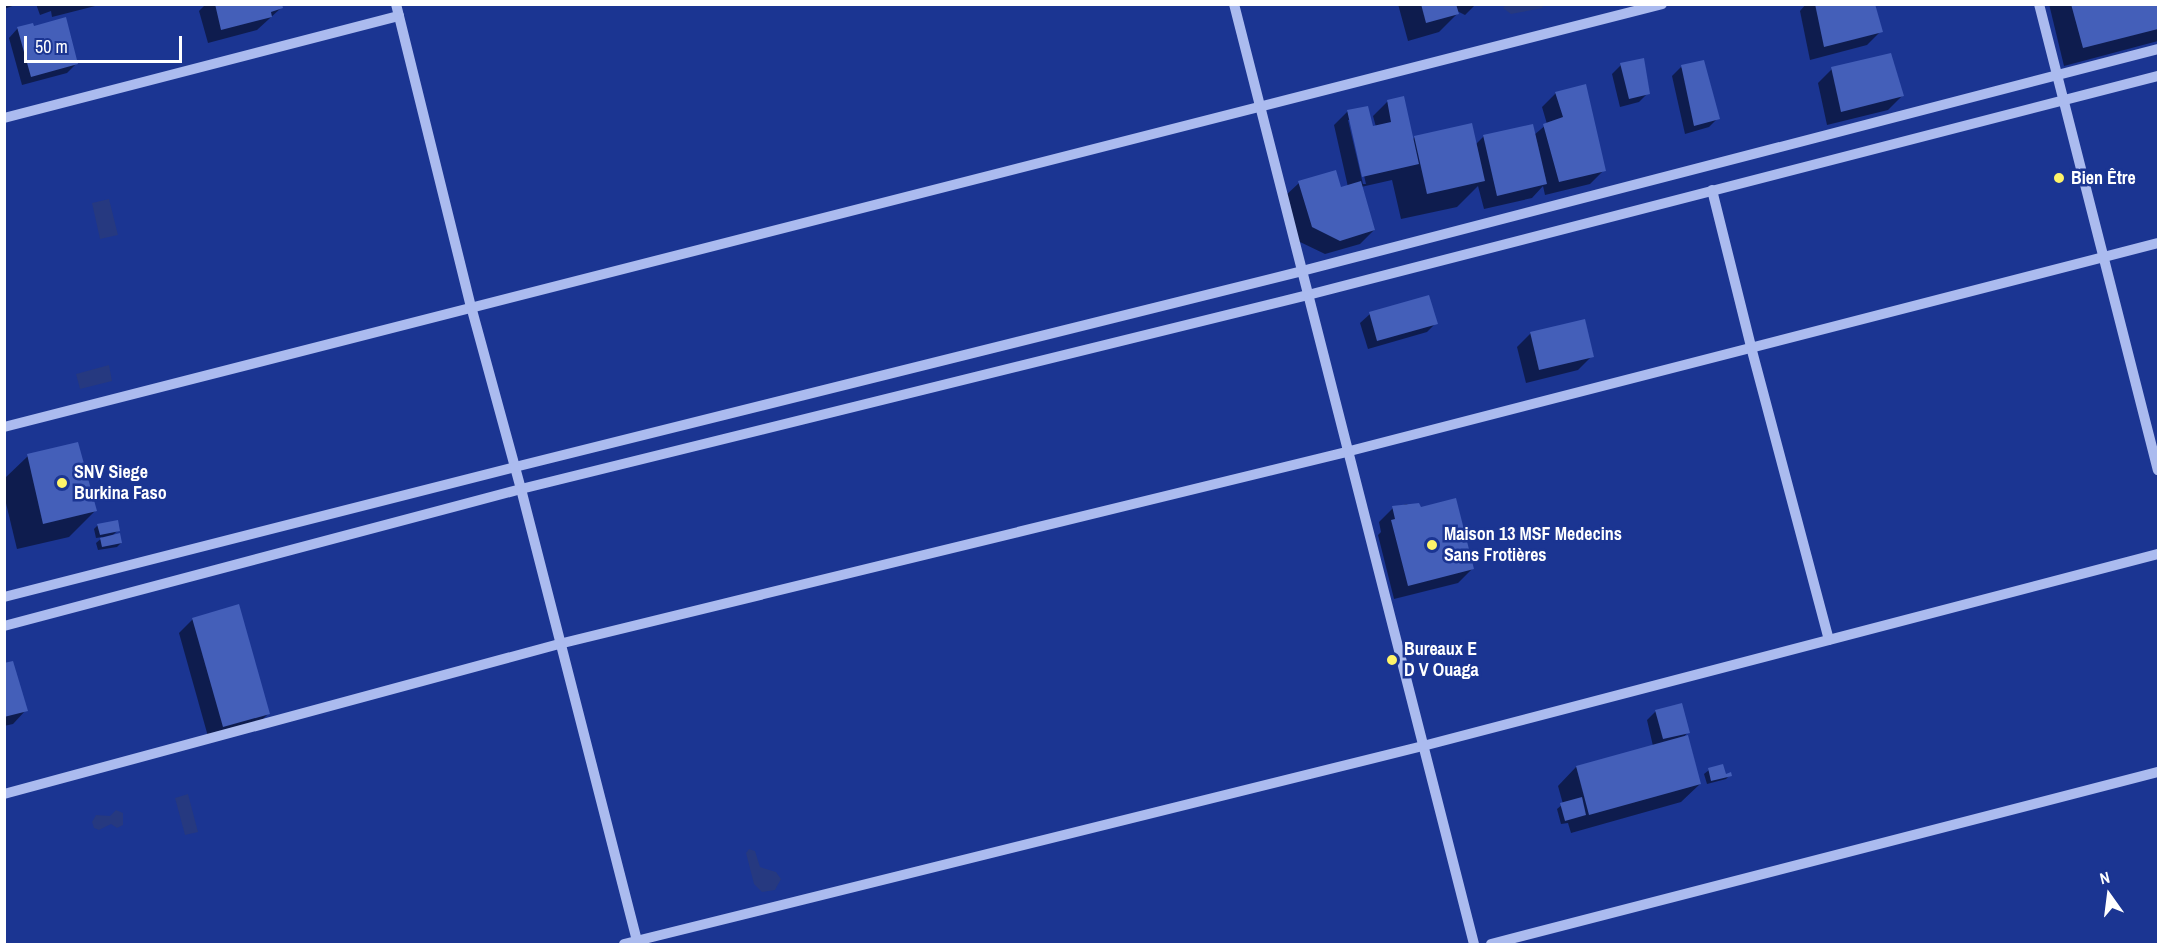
<!DOCTYPE html>
<html>
<head>
<meta charset="utf-8">
<style>
	body { margin:0 }
	#map { position:relative; width:2163px; height:949px; overflow:hidden; background:#1b3592; font-family:"Archivo Narrow",sans-serif }
	div>[style] { position:absolute }
	.water>* { inset:0; background:#263980 }
	.shadow>* { inset:0; background:#0007 }
	.building>* { inset:0; background:#445fb9 }
	.minor>* { height:10px; margin:-5px; padding:0 5px; transform-origin:5px; border-radius:5px; background:#abbbef }
	.dots>* { width:16px; height:16px; translate:-50% -50%; box-sizing:border-box; border:3px solid #1b3592; border-radius:50% }
	span { translate:-50% -50%; white-space:nowrap; text-align:center; line-height:1.15; -webkit-text-stroke:5px #1b3592; paint-order:stroke }
	.poi-label { font-size:18px; color:#fff; font-weight:700 }
	.left { translate:0 -50%; text-align:left }
	.frame { position:absolute; inset:0; border:6px solid #fff; pointer-events:none }
	.north { position:absolute; left:2079px; top:865px; width:60px; height:60px; -webkit-text-stroke:4px #1b3592; paint-order:stroke; rotate:346deg; font-size:16px; font-weight:700; line-height:24px; text-align:center; color:#fff }
	.north::after { content:''; display:block; margin:auto; width:21px; height:27px; background:#fff; clip-path:polygon(50% 0,100% 100%,50% 72%,0 100%) }
	.scale { position:absolute; left:24px; top:36px; width:158px; height:27px; box-sizing:border-box; border:3px solid #fff; border-top:0; padding-left:8px; font-size:18px; line-height:21px; white-space:nowrap; color:#fff; -webkit-text-stroke:4px #1b3592; paint-order:stroke }
</style>
</head>
<body>
<div id="map">
	<div class="water">
		<i style="clip-path:polygon(1505px 5px,1542px 5px,1543px 8px,1511px 14px,1503px 8px)"></i>
		<i style="clip-path:polygon(109px 199px,118px 235px,100px 239px,92px 203px)"></i>
		<i style="clip-path:polygon(109px 365px,112px 381px,80px 389px,76px 374px)"></i>
		<i style="clip-path:polygon(188px 794px,198px 832px,185px 835px,175px 798px)"></i>
		<i style="clip-path:polygon(116px 810px,123px 813px,123px 825px,117px 828px,111px 824px,99px 830px,94px 828px,92px 822px,96px 815px,110px 816px)"></i>
		<i style="clip-path:polygon(749px 849px,755px 851px,760px 867px,776px 872px,781px 879px,775px 890px,762px 892px,754px 884px,746px 853px)"></i>
	</div>
	<div class="shadow">
		<i style="clip-path:polygon(4px 4px,18px 4px,4px 9px)"></i>
		<i style="clip-path:polygon(36px 4px,103px 4px,52px 17px,51px 11px,40px 15px)"></i>
		<i style="clip-path:polygon(206px 4px,280px 4px,281px 8px,257px 30px,208px 43px,199px 11px)"></i>
		<i style="clip-path:polygon(1398px 4px,1476px 4px,1465px 15px,1457px 11px,1457px 14px,1439px 32px,1408px 41px)"></i>
		<i style="clip-path:polygon(1806px 4px,1874px 4px,1881px 31px,1867px 45px,1810px 60px,1800px 11px)"></i>
		<i style="clip-path:polygon(2049px 4px,2158px 4px,2158px 41px,2064px 66px)"></i>
		<i style="clip-path:polygon(18px 28px,77px 63px,67px 73px,22px 85px,9px 38px)"></i>
		<i style="clip-path:polygon(1621px 65px,1648px 93px,1639px 102px,1620px 107px,1612px 74px)"></i>
		<i style="clip-path:polygon(1681px 67px,1718px 118px,1709px 127px,1685px 134px,1672px 76px)"></i>
		<i style="clip-path:polygon(1832px 69px,1902px 96px,1888px 110px,1827px 125px,1818px 83px)"></i>
		<i style="clip-path:polygon(evenodd,1556px 93px,1604px 170px,1590px 184px,1545px 195px,1543px 186px,1532px 198px,1484px 209px,1478px 186px,1457px 207px,1401px 219px,1392px 180px,1361px 187px,1374px 230px,1360px 244px,1325px 254px,1298px 241px,1285px 196px,1299px 183px,1340px 189px,1348px 187px,1334px 125px,1348px 111px,1371px 128px,1376px 127px,1373px 116px,1387px 102px,1403px 98px,1412px 140px,1415px 137px,1475px 145px,1484px 136px,1534px 135px,1547px 124px,1542px 107px,1556px 93px,1348px 120px,1351px 120px,1366px 184px,1363px 184px,1348px 120px)"></i>
		<i style="clip-path:polygon(1370px 314px,1436px 323px,1427px 332px,1368px 349px,1360px 323px)"></i>
		<i style="clip-path:polygon(1531px 333px,1592px 356px,1578px 370px,1526px 383px,1517px 347px)"></i>
		<i style="clip-path:polygon(28px 456px,95px 511px,69px 537px,17px 549px,4px 495px,4px 479px)"></i>
		<i style="clip-path:polygon(1407px 504px,1472px 569px,1458px 583px,1394px 599px,1378px 535px,1381px 532px,1379px 522px,1393px 508px)"></i>
		<i style="clip-path:polygon(98px 525px,118px 530px,112px 536px,121px 543px,117px 547px,98px 550px,96px 543px,103px 537px,96px 538px,94px 529px)"></i>
		<i style="clip-path:polygon(193px 619px,269px 713px,255px 727px,209px 740px,179px 633px)"></i>
		<i style="clip-path:polygon(4px 665px,26px 710px,13px 724px,4px 726px)"></i>
		<i style="clip-path:polygon(1656px 711px,1688px 732px,1683px 738px,1700px 784px,1681px 802px,1571px 833px,1568px 823px,1561px 824px,1557px 809px,1563px 804px,1558px 786px,1576px 767px,1653px 746px,1647px 720px)"></i>
		<i style="clip-path:polygon(1709px 770px,1725px 775px,1730px 775px,1726px 779px,1707px 784px,1704px 774px)"></i>
	</div>
	<div class="building">
		<i style="clip-path:polygon(215px 4px,282px 4px,283px 8px,271px 12px,272px 17px,221px 30px)"></i>
		<i style="clip-path:polygon(1421px 4px,1456px 4px,1459px 14px,1426px 23px)"></i>
		<i style="clip-path:polygon(1815px 4px,1875px 4px,1883px 32px,1824px 47px)"></i>
		<i style="clip-path:polygon(2071px 4px,2158px 4px,2158px 29px,2083px 48px)"></i>
		<i style="clip-path:polygon(66px 17px,78px 64px,31px 77px,17px 27px,33px 23px,34px 26px)"></i>
		<i style="clip-path:polygon(1891px 53px,1904px 96px,1841px 112px,1831px 67px)"></i>
		<i style="clip-path:polygon(1644px 58px,1650px 94px,1629px 99px,1620px 63px)"></i>
		<i style="clip-path:polygon(1704px 60px,1720px 119px,1694px 126px,1681px 65px)"></i>
		<i style="clip-path:polygon(1586px 84px,1606px 171px,1559px 182px,1543px 124px,1563px 117px,1555px 92px)"></i>
		<i style="clip-path:polygon(1404px 96px,1419px 164px,1362px 177px,1347px 110px,1368px 106px,1373px 126px,1391px 122px,1387px 100px)"></i>
		<i style="clip-path:polygon(1472px 123px,1485px 181px,1427px 194px,1414px 136px)"></i>
		<i style="clip-path:polygon(1533px 124px,1547px 184px,1497px 196px,1483px 135px)"></i>
		<i style="clip-path:polygon(1336px 170px,1341px 187px,1361px 181px,1375px 230px,1340px 241px,1312px 227px,1298px 181px)"></i>
		<i style="clip-path:polygon(1429px 295px,1438px 324px,1377px 341px,1369px 312px)"></i>
		<i style="clip-path:polygon(1585px 319px,1594px 357px,1539px 370px,1530px 332px)"></i>
		<i style="clip-path:polygon(78px 442px,97px 511px,43px 524px,27px 454px)"></i>
		<i style="clip-path:polygon(1456px 498px,1474px 569px,1408px 586px,1391px 520px,1395px 519px,1392px 506px,1419px 503px,1421px 507px)"></i>
		<i style="clip-path:polygon(118px 520px,120px 531px,100px 535px,97px 524px)"></i>
		<i style="clip-path:polygon(120px 533px,122px 543px,102px 547px,100px 538px)"></i>
		<i style="clip-path:polygon(239px 604px,270px 714px,223px 727px,192px 618px)"></i>
		<i style="clip-path:polygon(13px 661px,28px 711px,4px 717px,4px 663px)"></i>
		<i style="clip-path:polygon(1682px 703px,1690px 733px,1663px 739px,1655px 710px)"></i>
		<i style="clip-path:polygon(1688px 735px,1701px 784px,1589px 815px,1576px 766px)"></i>
		<i style="clip-path:polygon(1723px 764px,1726px 774px,1731px 772px,1732px 776px,1711px 781px,1708px 768px)"></i>
		<i style="clip-path:polygon(1582px 797px,1586px 815px,1565px 821px,1560px 803px)"></i>
	</div>
	<div class="minor">
		<i style="left:396px;top:4px;width:315px;rotate:76.1deg"></i>
		<i style="left:472px;top:310px;width:186px;rotate:74.7deg"></i>
		<i style="left:521px;top:489px;width:470px;rotate:75.6deg"></i>
		<i style="left:1234px;top:4px;width:970px;rotate:75.68deg"></i>
		<i style="left:2039px;top:4px;width:481px;rotate:75.7deg"></i>
		<i style="left:4px;top:118px;width:408px;rotate:-14.5deg"></i>
		<i style="left:1712px;top:190px;width:162px;rotate:76deg"></i>
		<i style="left:1751px;top:347px;width:303px;rotate:75.1deg"></i>
		<i style="left:4px;top:427px;width:1711px;rotate:-14.31deg"></i>
		<i style="left:4px;top:597px;width:527px;rotate:-14.27deg"></i>
		<i style="left:515px;top:467px;width:811px;rotate:-13.98deg"></i>
		<i style="left:1302px;top:271px;width:884px;rotate:-14.54deg"></i>
		<i style="left:4px;top:626px;width:535px;rotate:-14.84deg"></i>
		<i style="left:521px;top:489px;width:811px;rotate:-13.85deg"></i>
		<i style="left:1308px;top:295px;width:878px;rotate:-14.45deg"></i>
		<i style="left:4px;top:794px;width:575px;rotate:-15.12deg"></i>
		<i style="left:559px;top:644px;width:810px;rotate:-13.71deg"></i>
		<i style="left:1346px;top:452px;width:838px;rotate:-14.43deg"></i>
		<i style="left:624px;top:944px;width:823px;rotate:-13.92deg"></i>
		<i style="left:1423px;top:746px;width:760px;rotate:-14.64deg"></i>
		<i style="left:1491px;top:944px;width:689px;rotate:-14.46deg"></i>
	</div>
	<div class="dots">
		<i style="left:2059px;top:178px;background:#fff469"></i>
		<i style="left:62px;top:483px;background:#fff469"></i>
		<i style="left:1432px;top:545px;background:#fff469"></i>
		<i style="left:1392px;top:660px;background:#fff469"></i>
	</div>
	<div class="poi-label">
		<span class="left" style="left:2071px;top:178px">Bien Être</span>
		<span class="left" style="left:74px;top:483px">SNV Siege<br>Burkina Faso</span>
		<span class="left" style="left:1444px;top:545px">Maison 13 MSF Medecins<br>Sans Frotières</span>
		<span class="left" style="left:1404px;top:660px">Bureaux E<br>D V Ouaga</span>
	</div>
	<div class="frame"></div>
	<div class="north">N</div>
	<div class="scale">50 m</div>
</div>
</body>
</html>
